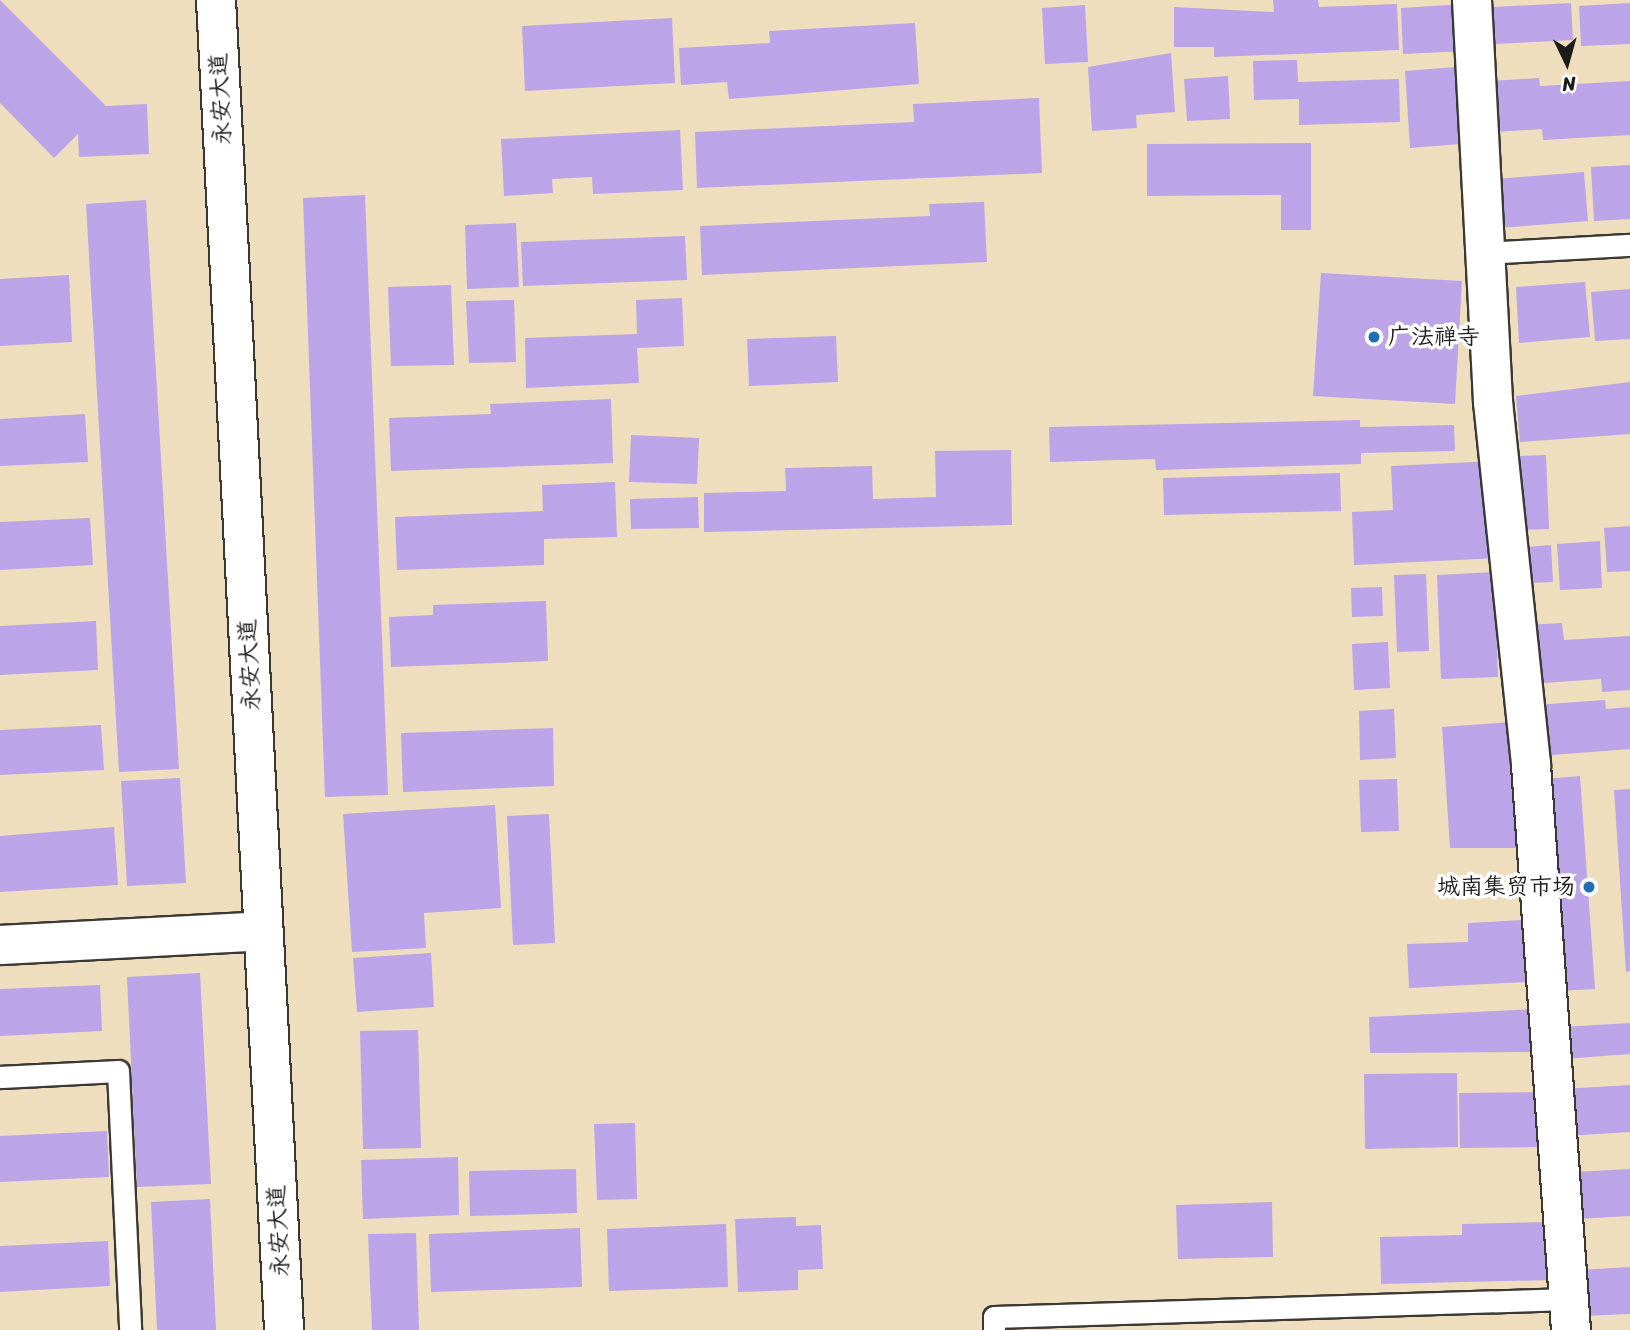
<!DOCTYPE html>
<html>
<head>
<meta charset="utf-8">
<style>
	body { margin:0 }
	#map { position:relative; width:1630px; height:1330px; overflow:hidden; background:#efdebd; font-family:Sriracha,"LXGW WenKai TC",sans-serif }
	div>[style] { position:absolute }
	.building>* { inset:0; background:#bba4e8 }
	.roads { filter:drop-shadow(2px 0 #3c3934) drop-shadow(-2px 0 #3c3934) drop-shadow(0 2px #3c3934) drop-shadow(0 -2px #3c3934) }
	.service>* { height:21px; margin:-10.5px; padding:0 10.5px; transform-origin:10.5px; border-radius:10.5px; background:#fff }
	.minor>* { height:38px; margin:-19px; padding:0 19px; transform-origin:19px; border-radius:19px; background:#fff }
	.tertiary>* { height:38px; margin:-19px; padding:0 19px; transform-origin:19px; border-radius:19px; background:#fff }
	.dots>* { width:19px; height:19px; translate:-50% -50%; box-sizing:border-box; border:4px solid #fff; border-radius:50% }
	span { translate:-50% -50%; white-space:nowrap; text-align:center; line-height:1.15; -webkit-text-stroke:7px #fff; paint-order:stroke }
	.street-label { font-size:23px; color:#1c1c1c }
	.poi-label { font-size:23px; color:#1c1c1c }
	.left { translate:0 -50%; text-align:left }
	.right { translate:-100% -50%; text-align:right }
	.north { position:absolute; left:1532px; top:28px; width:70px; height:70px; -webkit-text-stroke:5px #fff; paint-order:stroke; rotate:175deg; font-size:19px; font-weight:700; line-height:28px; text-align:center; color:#1c1c1c }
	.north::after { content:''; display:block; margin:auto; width:24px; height:32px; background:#1c1c1c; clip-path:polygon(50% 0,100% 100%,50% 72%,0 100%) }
</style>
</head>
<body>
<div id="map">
	<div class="building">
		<i style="clip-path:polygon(0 0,106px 106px,147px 104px,149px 154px,79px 157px,78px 134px,54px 158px,0 103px)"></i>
		<i style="clip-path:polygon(1273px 0,1318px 0,1319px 7px,1397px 4px,1399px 50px,1214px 57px,1214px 47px,1174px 47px,1174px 7px,1274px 12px)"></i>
		<i style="clip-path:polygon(1571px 3px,1573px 40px,1494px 44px,1493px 7px)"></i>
		<i style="clip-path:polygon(1630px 3px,1630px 44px,1581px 46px,1579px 6px)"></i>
		<i style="clip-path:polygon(1464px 4px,1467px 51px,1403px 54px,1401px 8px)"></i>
		<i style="clip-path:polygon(1085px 5px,1088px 62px,1045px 64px,1042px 8px)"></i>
		<i style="clip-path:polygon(672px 18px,675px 83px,525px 91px,522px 26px)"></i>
		<i style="clip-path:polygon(915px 23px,919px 84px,729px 99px,727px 82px,681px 85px,679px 48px,770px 43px,769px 31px)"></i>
		<i style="clip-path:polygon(1171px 53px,1175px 112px,1136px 115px,1137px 128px,1092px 131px,1088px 67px)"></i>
		<i style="clip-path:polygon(1297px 60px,1298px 82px,1399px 79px,1400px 122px,1299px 125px,1299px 99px,1254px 100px,1253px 61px)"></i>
		<i style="clip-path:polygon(1468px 66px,1473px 143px,1410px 148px,1405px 71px)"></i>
		<i style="clip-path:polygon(1228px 76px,1230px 119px,1187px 121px,1184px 79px)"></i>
		<i style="clip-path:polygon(1539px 78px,1540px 86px,1630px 81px,1630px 135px,1543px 140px,1542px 129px,1495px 132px,1492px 81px)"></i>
		<i style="clip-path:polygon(1039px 98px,1042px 173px,697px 188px,695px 132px,914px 122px,913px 104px)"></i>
		<i style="clip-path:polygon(680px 130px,683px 190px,593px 194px,592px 177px,552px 179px,553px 193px,504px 196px,501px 139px)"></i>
		<i style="clip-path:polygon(1311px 143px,1311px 230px,1281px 230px,1281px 195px,1147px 196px,1147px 144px)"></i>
		<i style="clip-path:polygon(1630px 165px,1630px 219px,1594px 221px,1591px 167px)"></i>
		<i style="clip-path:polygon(1584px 172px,1588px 221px,1499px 228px,1496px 179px)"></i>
		<i style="clip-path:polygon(365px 195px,388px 795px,325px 797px,303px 198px)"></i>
		<i style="clip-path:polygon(146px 200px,179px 769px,119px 772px,86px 204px)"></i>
		<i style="clip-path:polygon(984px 202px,987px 262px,702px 275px,700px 226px,930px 216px,929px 204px)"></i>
		<i style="clip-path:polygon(516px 223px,519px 287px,467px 289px,465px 225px)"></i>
		<i style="clip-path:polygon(685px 236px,687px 280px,523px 286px,521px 242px)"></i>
		<i style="clip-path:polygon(1321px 273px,1462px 281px,1455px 404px,1313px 396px)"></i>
		<i style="clip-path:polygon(69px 275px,72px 342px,0 346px,0 279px)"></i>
		<i style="clip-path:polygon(1585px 282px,1590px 337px,1519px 343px,1516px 287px)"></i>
		<i style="clip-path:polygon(451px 285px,454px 365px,391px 366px,388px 287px)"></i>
		<i style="clip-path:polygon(1630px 289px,1630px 339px,1595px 341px,1591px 292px)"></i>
		<i style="clip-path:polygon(682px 298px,684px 346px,637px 348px,639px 383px,526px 388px,525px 338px,637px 334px,636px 300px)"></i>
		<i style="clip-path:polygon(514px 300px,516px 362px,469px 363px,466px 301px)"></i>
		<i style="clip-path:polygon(836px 336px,838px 382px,749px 386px,747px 339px)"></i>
		<i style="clip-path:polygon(1630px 382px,1630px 434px,1520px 442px,1516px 396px)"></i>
		<i style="clip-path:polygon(611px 399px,613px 463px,391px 471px,389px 418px,491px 414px,490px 404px)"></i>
		<i style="clip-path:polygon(85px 414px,88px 462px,0 466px,0 419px)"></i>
		<i style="clip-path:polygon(1360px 420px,1360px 427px,1454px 425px,1455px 451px,1361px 453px,1361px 464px,1156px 470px,1155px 459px,1050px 462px,1049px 427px)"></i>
		<i style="clip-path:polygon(631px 435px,699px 438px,697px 484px,629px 482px)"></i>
		<i style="clip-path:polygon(1011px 450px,1012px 525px,704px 532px,704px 493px,786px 491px,785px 468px,872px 466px,873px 499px,936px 497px,935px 451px)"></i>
		<i style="clip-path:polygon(1546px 455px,1549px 529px,1520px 530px,1517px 456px)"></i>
		<i style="clip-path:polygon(1493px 461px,1498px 558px,1354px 565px,1352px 512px,1393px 510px,1391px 466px)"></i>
		<i style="clip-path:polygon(1340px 473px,1341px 511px,1164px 515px,1163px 478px)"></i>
		<i style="clip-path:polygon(615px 482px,617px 537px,544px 539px,544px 565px,397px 570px,395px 517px,543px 511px,542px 485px)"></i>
		<i style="clip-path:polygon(698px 497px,699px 528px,631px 529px,630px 499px)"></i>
		<i style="clip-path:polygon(90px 518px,93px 565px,0 570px,0 522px)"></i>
		<i style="clip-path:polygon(1630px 526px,1630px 571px,1607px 572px,1604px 528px)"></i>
		<i style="clip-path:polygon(1600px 541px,1602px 588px,1560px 590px,1557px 544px)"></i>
		<i style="clip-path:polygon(1551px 545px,1553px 582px,1530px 583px,1527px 547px)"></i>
		<i style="clip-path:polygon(1494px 572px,1498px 677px,1441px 679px,1437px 575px)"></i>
		<i style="clip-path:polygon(1426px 574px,1429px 651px,1397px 652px,1394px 575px)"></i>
		<i style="clip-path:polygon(1382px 587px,1383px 616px,1352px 617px,1351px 588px)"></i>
		<i style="clip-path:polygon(546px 601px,548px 661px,391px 667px,389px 617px,433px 615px,433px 605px)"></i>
		<i style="clip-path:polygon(96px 621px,98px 670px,0 675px,0 626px)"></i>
		<i style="clip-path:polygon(1562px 623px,1564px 640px,1630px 636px,1630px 690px,1602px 692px,1601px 679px,1529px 684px,1525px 625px)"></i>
		<i style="clip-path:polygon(1388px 642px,1390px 688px,1354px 690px,1352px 644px)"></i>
		<i style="clip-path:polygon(1605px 700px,1606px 709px,1630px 707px,1630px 749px,1539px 756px,1535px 705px)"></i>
		<i style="clip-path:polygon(1394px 709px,1396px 758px,1360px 760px,1359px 711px)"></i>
		<i style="clip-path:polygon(1512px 722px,1520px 848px,1450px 848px,1442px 727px)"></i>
		<i style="clip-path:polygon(101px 725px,104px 770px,0 775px,0 730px)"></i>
		<i style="clip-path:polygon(553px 728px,554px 786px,403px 792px,401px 733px)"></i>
		<i style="clip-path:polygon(1580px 776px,1595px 989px,1559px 991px,1545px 779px)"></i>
		<i style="clip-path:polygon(180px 778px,186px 883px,127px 886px,121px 781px)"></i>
		<i style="clip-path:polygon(1397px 779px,1399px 831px,1361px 832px,1359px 780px)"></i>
		<i style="clip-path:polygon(1630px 789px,1630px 971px,1626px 972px,1614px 790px)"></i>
		<i style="clip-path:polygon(495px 805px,501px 908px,424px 913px,426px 948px,352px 952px,343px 814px)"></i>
		<i style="clip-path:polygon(549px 814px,555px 943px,513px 945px,507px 816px)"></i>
		<i style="clip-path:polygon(114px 827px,118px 885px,0 892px,0 836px)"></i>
		<i style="clip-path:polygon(1523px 920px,1526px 982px,1409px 988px,1407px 944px,1468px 942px,1468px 923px)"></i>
		<i style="clip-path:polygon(431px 953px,434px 1007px,357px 1012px,353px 958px)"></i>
		<i style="clip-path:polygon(200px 973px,211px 1184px,137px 1187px,127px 977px)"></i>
		<i style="clip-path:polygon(100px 985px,102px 1031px,0 1036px,0 989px)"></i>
		<i style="clip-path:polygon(1536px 1009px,1538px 1052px,1370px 1053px,1369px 1017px)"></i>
		<i style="clip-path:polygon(1630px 1023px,1630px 1054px,1564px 1059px,1562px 1027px)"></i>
		<i style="clip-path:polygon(418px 1030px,421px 1148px,363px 1149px,360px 1031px)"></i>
		<i style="clip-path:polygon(1457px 1073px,1458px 1147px,1365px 1149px,1364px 1074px)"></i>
		<i style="clip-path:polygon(1630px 1085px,1630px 1132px,1565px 1136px,1562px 1089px)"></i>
		<i style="clip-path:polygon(1541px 1092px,1542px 1147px,1460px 1148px,1459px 1093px)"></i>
		<i style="clip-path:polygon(635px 1123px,637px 1199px,597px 1200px,594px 1124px)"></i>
		<i style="clip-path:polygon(107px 1131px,109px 1177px,0 1182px,0 1136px)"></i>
		<i style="clip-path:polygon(458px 1157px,459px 1215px,363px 1219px,361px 1160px)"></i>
		<i style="clip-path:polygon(576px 1169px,577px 1213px,470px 1216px,469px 1171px)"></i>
		<i style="clip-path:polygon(1630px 1169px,1630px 1216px,1576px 1219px,1573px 1172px)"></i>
		<i style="clip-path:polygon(210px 1199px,216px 1330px,157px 1330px,151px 1202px)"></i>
		<i style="clip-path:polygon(1272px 1202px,1273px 1257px,1178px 1259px,1176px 1205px)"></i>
		<i style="clip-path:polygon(796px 1217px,796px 1226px,821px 1225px,823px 1269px,798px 1270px,798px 1290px,738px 1292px,735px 1219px)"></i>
		<i style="clip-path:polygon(1551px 1222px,1552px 1280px,1381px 1284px,1380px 1237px,1462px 1235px,1462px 1224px)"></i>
		<i style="clip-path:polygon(726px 1224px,728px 1287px,609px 1291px,607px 1229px)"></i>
		<i style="clip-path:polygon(580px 1228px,582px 1287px,431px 1292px,429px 1234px)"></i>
		<i style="clip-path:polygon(416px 1233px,419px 1330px,372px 1330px,368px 1234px)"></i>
		<i style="clip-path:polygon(108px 1241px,110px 1286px,0 1292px,0 1246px)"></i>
		<i style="clip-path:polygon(1630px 1267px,1630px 1314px,1582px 1316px,1579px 1270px)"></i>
	</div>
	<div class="roads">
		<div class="service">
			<i style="left:1485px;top:253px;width:145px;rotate:-3.2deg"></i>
			<i style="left:0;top:1077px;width:118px;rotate:-2.9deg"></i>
			<i style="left:118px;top:1071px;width:259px;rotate:87.3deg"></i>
			<i style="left:994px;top:1330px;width:13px;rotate:-90deg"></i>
			<i style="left:994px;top:1317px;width:575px;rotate:-1.79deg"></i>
		</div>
		<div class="minor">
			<i style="left:1472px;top:0;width:403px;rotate:87deg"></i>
			<i style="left:1493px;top:402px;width:365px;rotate:84deg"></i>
			<i style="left:1531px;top:765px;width:566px;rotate:85.95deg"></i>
			<i style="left:0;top:945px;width:263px;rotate:-3deg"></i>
		</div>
		<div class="tertiary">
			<i style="left:216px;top:0;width:1332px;rotate:87.07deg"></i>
		</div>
	</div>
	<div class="dots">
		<i style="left:1374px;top:337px;background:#1f6fb2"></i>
		<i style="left:1589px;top:887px;background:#1f6fb2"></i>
	</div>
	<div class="street-label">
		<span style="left:221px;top:99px;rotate:-93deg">永安大道</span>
		<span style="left:250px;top:665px;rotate:-93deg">永安大道</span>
		<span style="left:279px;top:1231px;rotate:-93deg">永安大道</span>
	</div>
	<div class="poi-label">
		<span class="left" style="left:1388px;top:337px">广法禅寺</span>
		<span class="right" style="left:1575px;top:887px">城南集贸市场</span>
	</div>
	<div class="north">N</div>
</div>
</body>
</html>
